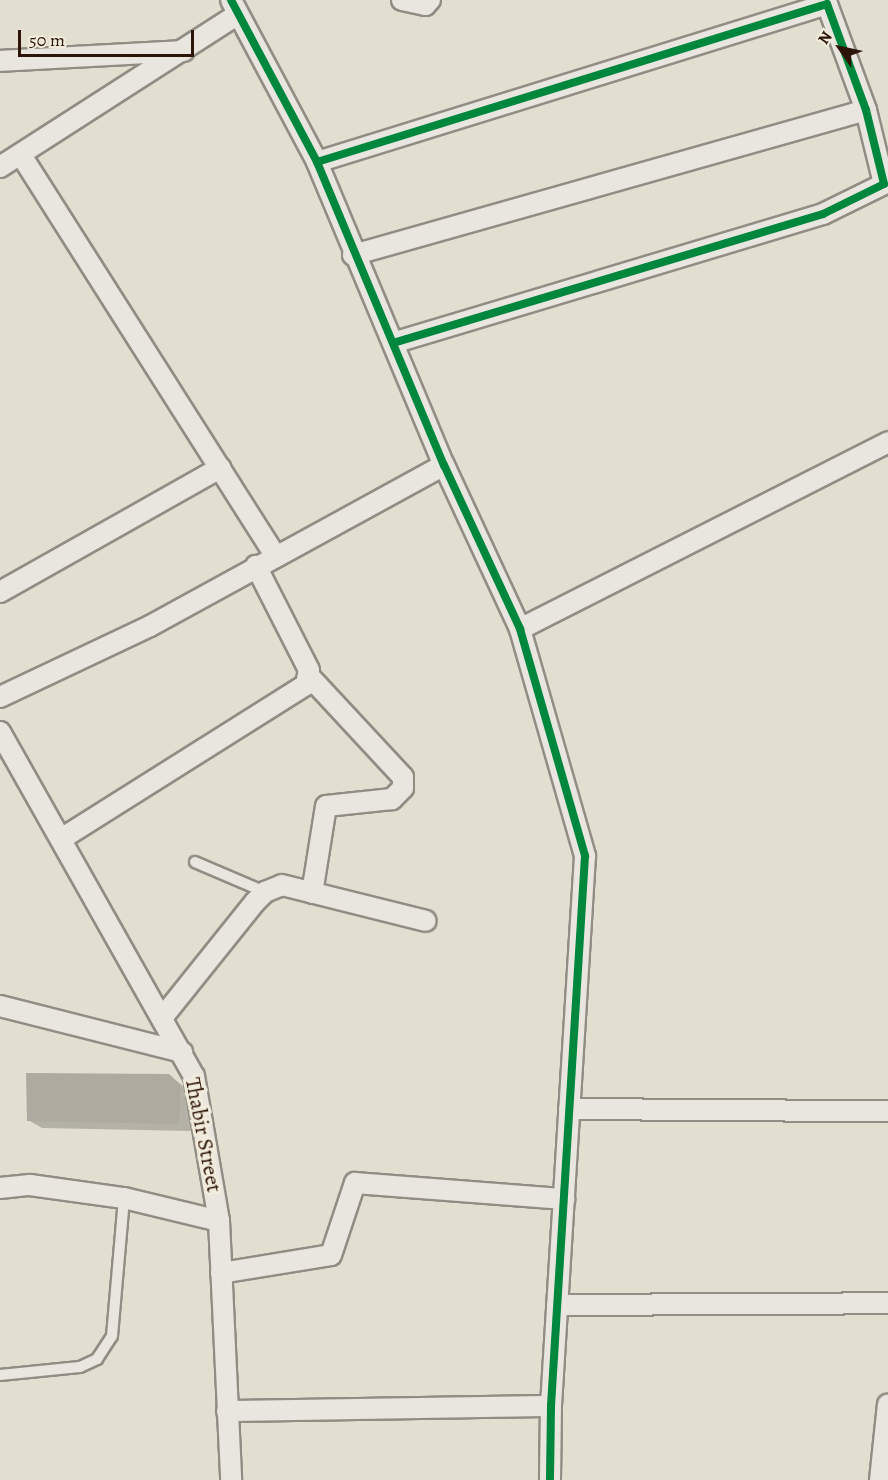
<!DOCTYPE html>
<html>
<head>
<meta charset="utf-8">
<style>
	body { margin:0 }
	#map { position:relative; width:888px; height:1480px; overflow:hidden; background:#e2ded0; font-family:Alegreya,serif }
	div>[style] { position:absolute }
	.shadow>* { inset:0; background:#0003 }
	.building>* { inset:0; background:#aeaaa0 }
	.roads { filter:drop-shadow(2px 0 #928d84) drop-shadow(-2px 0 #928d84) drop-shadow(0 2px #928d84) drop-shadow(0 -2px #928d84) }
	.service>* { height:10px; margin:-5px; padding:0 5px; transform-origin:5px; border-radius:5px; background:#e9e6df }
	.minor>* { height:20px; margin:-10px; padding:0 10px; transform-origin:10px; border-radius:10px; background:#e9e6df }
	.cycleway>* { height:8px; margin:-4px; padding:0 4px; transform-origin:4px; border-radius:4px; background:#00873e }
	span { translate:-50% -50%; white-space:nowrap; text-align:center; line-height:1.15; -webkit-text-stroke:6px #f1ecdb; paint-order:stroke }
	.street-label { font-size:22px; color:#2e1509 }
	.north { position:absolute; left:810px; top:18px; width:60px; height:60px; -webkit-text-stroke:4px #f1ecdb; paint-order:stroke; rotate:304deg; font-size:16px; font-weight:700; line-height:24px; text-align:center; color:#2e1509 }
	.north::after { content:''; display:block; margin:auto; width:21px; height:27px; background:#2e1509; clip-path:polygon(50% 0,100% 100%,50% 72%,0 100%) }
	.scale { position:absolute; left:18px; top:30px; width:176px; height:27px; box-sizing:border-box; border:3px solid #2e1509; border-top:0; padding-left:8px; font-size:18px; line-height:21px; white-space:nowrap; color:#2e1509; -webkit-text-stroke:4px #f1ecdb; paint-order:stroke }
</style>
</head>
<body>
<div id="map">
	<div class="shadow">
		<i style="clip-path:polygon(169px 1075px,194px 1095px,193px 1131px,42px 1128px,28px 1120px)"></i>
	</div>
	<div class="building">
		<i style="clip-path:polygon(26px 1073px,169px 1074px,181px 1085px,179px 1124px,27px 1121px)"></i>
	</div>
	<div class="roads">
		<div class="service">
			<i style="left:195px;top:862px;width:76px;rotate:23.2deg"></i>
			<i style="left:0;top:1375px;width:80px;rotate:-5.7deg"></i>
			<i style="left:80px;top:1367px;width:19px;rotate:-25deg"></i>
			<i style="left:97px;top:1359px;width:27px;rotate:-57deg"></i>
			<i style="left:112px;top:1336px;width:139px;rotate:-85deg"></i>
		</div>
		<div class="minor">
			<i style="left:231px;top:0;width:183px;rotate:62deg"></i>
			<i style="left:317px;top:162px;width:329px;rotate:67.3deg"></i>
			<i style="left:444px;top:465px;width:181px;rotate:65.1deg"></i>
			<i style="left:520px;top:629px;width:236px;rotate:74deg"></i>
			<i style="left:585px;top:856px;width:551px;rotate:93.54deg"></i>
			<i style="left:551px;top:1406px;width:74px;rotate:90.8deg"></i>
			<i style="left:402px;top:0;width:24px;rotate:12deg"></i>
			<i style="left:425px;top:5px;width:7px;rotate:-45deg"></i>
			<i style="left:0;top:61px;width:184px;rotate:-3.1deg"></i>
			<i style="left:21px;top:155px;width:474px;rotate:57.6deg"></i>
			<i style="left:317px;top:162px;width:534px;rotate:-17.21deg"></i>
			<i style="left:827px;top:4px;width:113px;rotate:69.8deg"></i>
			<i style="left:866px;top:110px;width:76px;rotate:76.3deg"></i>
			<i style="left:884px;top:184px;width:68px;rotate:153.8deg"></i>
			<i style="left:823px;top:214px;width:447px;rotate:163.3deg"></i>
			<i style="left:0;top:167px;width:282px;rotate:-32.7deg"></i>
			<i style="left:353px;top:255px;width:533px;rotate:-15.78deg"></i>
			<i style="left:0;top:592px;width:253px;rotate:-29.4deg"></i>
			<i style="left:520px;top:629px;width:413px;rotate:-26.9deg"></i>
			<i style="left:309px;top:676px;width:138px;rotate:47.1deg"></i>
			<i style="left:403px;top:777px;width:11px;rotate:90deg"></i>
			<i style="left:403px;top:788px;width:16px;rotate:135deg"></i>
			<i style="left:392px;top:799px;width:66px;rotate:173.9deg"></i>
			<i style="left:326px;top:806px;width:88px;rotate:99.1deg"></i>
			<i style="left:0;top:697px;width:166px;rotate:-25.3deg"></i>
			<i style="left:150px;top:626px;width:335px;rotate:-28.7deg"></i>
			<i style="left:0;top:732px;width:395px;rotate:60.6deg"></i>
			<i style="left:194px;top:1076px;width:147px;rotate:80.2deg"></i>
			<i style="left:219px;top:1221px;width:259px;rotate:87.3deg"></i>
			<i style="left:61px;top:839px;width:289px;rotate:-32.2deg"></i>
			<i style="left:306px;top:685px;width:15px;rotate:-79deg"></i>
			<i style="left:309px;top:670px;width:117px;rotate:-117deg"></i>
			<i style="left:0;top:1006px;width:188px;rotate:14.2deg"></i>
			<i style="left:162px;top:1018px;width:149px;rotate:-51.3deg"></i>
			<i style="left:255px;top:902px;width:14px;rotate:-45deg"></i>
			<i style="left:265px;top:892px;width:18px;rotate:-22deg"></i>
			<i style="left:282px;top:885px;width:148px;rotate:14deg"></i>
			<i style="left:569px;top:1109px;width:319px;rotate:0.4deg"></i>
			<i style="left:0;top:1188px;width:30px;rotate:-6deg"></i>
			<i style="left:30px;top:1185px;width:95px;rotate:7.9deg"></i>
			<i style="left:124px;top:1198px;width:98px;rotate:13.6deg"></i>
			<i style="left:221px;top:1273px;width:111px;rotate:-9.3deg"></i>
			<i style="left:331px;top:1255px;width:76px;rotate:-71.6deg"></i>
			<i style="left:355px;top:1183px;width:210px;rotate:4.4deg"></i>
			<i style="left:557px;top:1305px;width:331px;rotate:-0.3deg"></i>
			<i style="left:227px;top:1411px;width:324px;rotate:-0.9deg"></i>
			<i style="left:880px;top:1480px;width:76px;rotate:-84deg"></i>
		</div>
	</div>
	<div class="cycleway">
		<i style="left:231px;top:0;width:183px;rotate:62deg"></i>
		<i style="left:317px;top:162px;width:329px;rotate:67.3deg"></i>
		<i style="left:444px;top:465px;width:181px;rotate:65.1deg"></i>
		<i style="left:520px;top:629px;width:236px;rotate:74deg"></i>
		<i style="left:585px;top:856px;width:551px;rotate:93.54deg"></i>
		<i style="left:551px;top:1406px;width:74px;rotate:90.8deg"></i>
		<i style="left:317px;top:162px;width:534px;rotate:-17.21deg"></i>
		<i style="left:827px;top:4px;width:113px;rotate:69.8deg"></i>
		<i style="left:866px;top:110px;width:76px;rotate:76.3deg"></i>
		<i style="left:884px;top:184px;width:68px;rotate:153.8deg"></i>
		<i style="left:823px;top:214px;width:447px;rotate:163.3deg"></i>
	</div>
	<div class="street-label">
		<span style="left:203px;top:1135px;rotate:79deg">Thabir Street</span>
	</div>
	<div class="north">N</div>
	<div class="scale">50 m</div>
</div>
</body>
</html>
